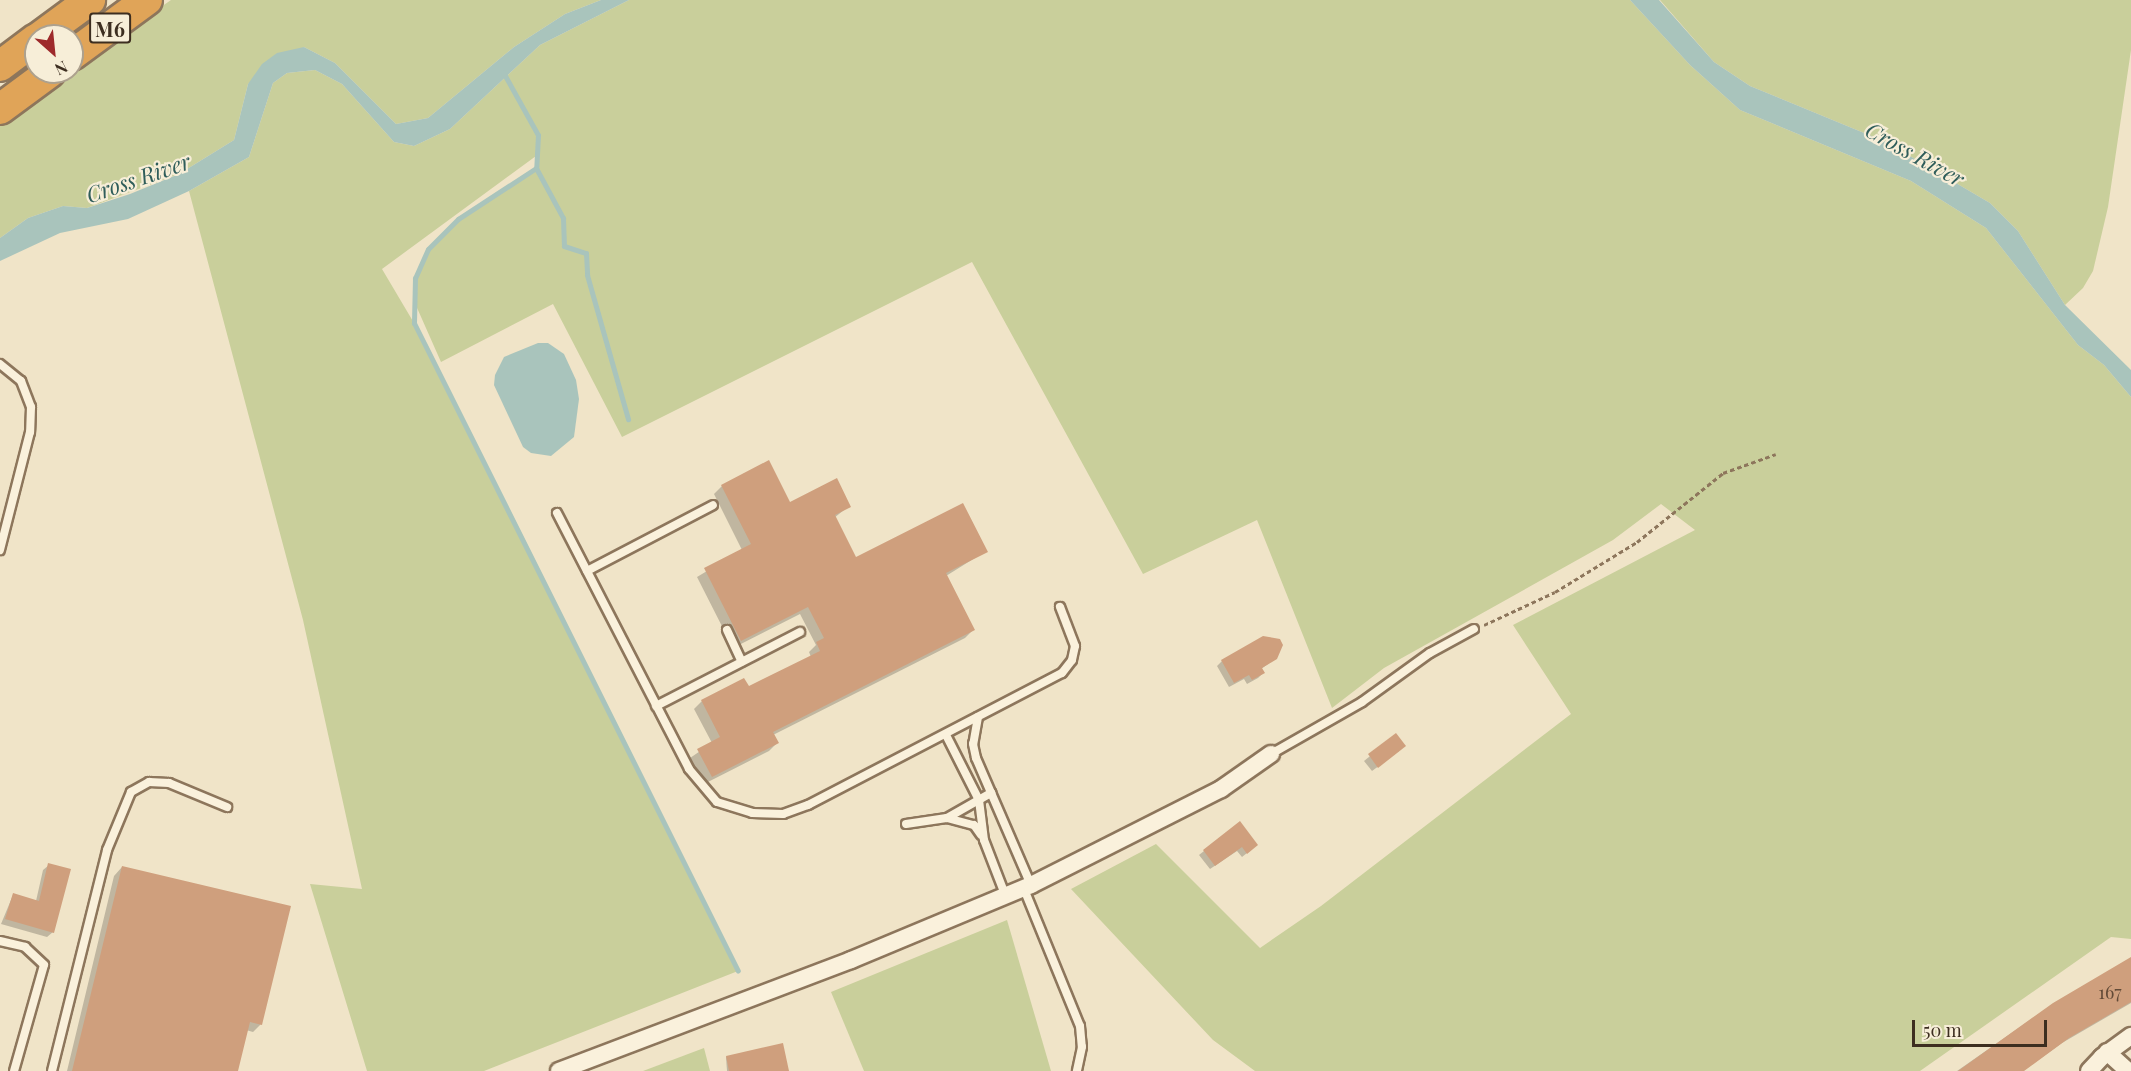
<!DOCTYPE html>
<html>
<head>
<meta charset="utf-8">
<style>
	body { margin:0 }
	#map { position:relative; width:2131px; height:1071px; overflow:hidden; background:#f0e4c8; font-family:"Playfair Display",serif }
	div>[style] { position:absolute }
	.green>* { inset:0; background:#c9cf9b }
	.water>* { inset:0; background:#a9c4bc }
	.shadow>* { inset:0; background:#0003 }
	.stream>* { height:5px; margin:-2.5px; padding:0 2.5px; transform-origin:2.5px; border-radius:2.5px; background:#a9c4bc }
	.building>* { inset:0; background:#cf9f7d }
	.path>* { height:3px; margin-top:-1.5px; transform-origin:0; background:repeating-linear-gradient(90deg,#8d765c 0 4.5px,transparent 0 7.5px) }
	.roads { filter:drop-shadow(2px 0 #8d765c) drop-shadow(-2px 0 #8d765c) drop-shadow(0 2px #8d765c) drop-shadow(0 -2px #8d765c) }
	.service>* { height:8px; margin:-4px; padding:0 4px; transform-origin:4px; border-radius:4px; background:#faf1dc }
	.minor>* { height:16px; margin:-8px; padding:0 8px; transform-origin:8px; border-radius:8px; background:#faf1dc }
	.motorway>* { height:30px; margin:-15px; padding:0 15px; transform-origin:15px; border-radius:15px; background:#e0a458 }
	span { translate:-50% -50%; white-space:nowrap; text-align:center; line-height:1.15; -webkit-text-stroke:4.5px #f7eed8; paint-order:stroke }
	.number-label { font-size:18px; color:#624a37 }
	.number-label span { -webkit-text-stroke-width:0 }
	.shield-label span { padding:2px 4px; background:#f7eed8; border:2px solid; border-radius:4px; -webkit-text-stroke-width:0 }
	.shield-label { font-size:20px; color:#3d2e20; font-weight:700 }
	.water-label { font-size:22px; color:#2f5d5a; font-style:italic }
	.north { position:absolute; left:24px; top:24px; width:60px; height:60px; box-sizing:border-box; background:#f7eed8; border:2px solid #ada18e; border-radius:50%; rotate:153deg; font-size:16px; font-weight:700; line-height:24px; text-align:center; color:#3d2e20 }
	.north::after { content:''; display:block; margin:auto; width:21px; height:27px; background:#9e2a2b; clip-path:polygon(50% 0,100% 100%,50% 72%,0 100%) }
	.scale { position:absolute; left:1912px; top:1020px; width:135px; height:27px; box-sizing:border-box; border:3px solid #3d2e20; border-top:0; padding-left:8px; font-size:18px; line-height:21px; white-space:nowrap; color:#3d2e20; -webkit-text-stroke:4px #f7eed8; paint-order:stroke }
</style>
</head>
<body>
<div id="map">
	<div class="green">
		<i style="clip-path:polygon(171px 0,601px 0,565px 14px,514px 47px,428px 118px,396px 124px,335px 63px,304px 47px,248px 84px,234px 140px,179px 174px,87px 208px,63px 206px,28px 218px,0 238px,0 120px)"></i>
		<i style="clip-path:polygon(629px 0,1630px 0,1690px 65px,1740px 110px,1911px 181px,1986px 228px,2078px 345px,2104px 365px,2131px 397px,2131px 939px,2111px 937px,1920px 1071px,1255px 1071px,1213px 1040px,1071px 889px,1156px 844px,1260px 948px,1321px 906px,1571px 714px,1513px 625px,1695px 530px,1661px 504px,1613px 540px,1384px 668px,1332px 708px,1257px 520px,1143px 574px,972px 262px,622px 437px,553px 304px,441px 362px,414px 301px,415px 278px,428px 249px,458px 219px,536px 168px,536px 156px,382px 269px,414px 323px,738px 971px,484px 1071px,367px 1071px,310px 884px,362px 889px,303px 620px,189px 191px,249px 157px,273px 83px,287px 73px,315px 70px,342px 84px,394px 142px,414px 146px,450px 129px,540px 45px)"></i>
		<i style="clip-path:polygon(1660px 0,2131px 0,2131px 50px,2108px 207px,2093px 271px,2083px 288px,2065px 305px,2018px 231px,1990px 203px,1886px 142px,1750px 86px,1714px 62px)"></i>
		<i style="clip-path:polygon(1007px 920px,1051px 1071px,864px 1071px,831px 992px)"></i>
		<i style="clip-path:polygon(704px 1048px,710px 1071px,643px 1071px)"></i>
	</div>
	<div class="water">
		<i style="clip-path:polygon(601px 0,629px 0,540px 45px,450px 129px,414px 146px,394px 142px,342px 84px,315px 70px,287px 73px,273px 83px,249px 157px,189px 191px,128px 219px,60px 233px,0 261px,0 238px,28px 218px,63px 206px,87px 208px,130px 194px,179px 174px,234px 140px,248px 84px,262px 64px,277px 53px,304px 47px,335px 63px,396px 124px,428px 118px,514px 47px,565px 14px)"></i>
		<i style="clip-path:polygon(1630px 0,1659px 0,1714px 62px,1750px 86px,1886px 142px,1990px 203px,2018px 231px,2065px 305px,2131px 370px,2131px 397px,2104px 365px,2078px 345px,1986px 228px,1911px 181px,1740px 110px,1690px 65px)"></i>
		<i style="clip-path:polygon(538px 343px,548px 343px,564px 354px,576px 380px,579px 399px,574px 437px,551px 456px,531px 453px,523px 447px,494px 385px,495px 375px,504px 357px)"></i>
	</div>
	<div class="shadow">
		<i style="clip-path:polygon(722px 486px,789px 504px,849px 506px,834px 518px,855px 559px,986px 551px,946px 576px,973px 630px,965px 638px,773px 735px,777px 743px,769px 751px,704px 784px,690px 758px,712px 743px,694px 709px,702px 701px,748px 688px,811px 657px,809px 652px,816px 645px,800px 614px,733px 648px,697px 577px,742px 550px,714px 494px)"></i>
		<i style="clip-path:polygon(1276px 658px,1261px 669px,1263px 673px,1258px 678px,1247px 684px,1244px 679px,1229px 687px,1217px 666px,1222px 661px)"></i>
		<i style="clip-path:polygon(1396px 735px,1399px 751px,1372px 771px,1364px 761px)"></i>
		<i style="clip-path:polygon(1239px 823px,1252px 849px,1242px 857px,1237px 851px,1210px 869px,1199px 855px)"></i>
		<i style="clip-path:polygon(49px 865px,53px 932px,47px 937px,1px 924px,13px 895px,36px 901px,43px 870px)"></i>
		<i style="clip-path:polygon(122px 867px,261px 1024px,253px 1032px,246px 1030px,236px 1071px,67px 1071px,114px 876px)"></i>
		<i style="clip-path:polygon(2131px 959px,2131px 1003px,2062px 1043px,2023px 1071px,1957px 1071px,2053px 1004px)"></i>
		<i style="clip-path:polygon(726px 1057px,787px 1071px,727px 1071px)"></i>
	</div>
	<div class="stream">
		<i style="left:503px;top:72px;width:72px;rotate:60.9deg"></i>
		<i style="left:538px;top:135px;width:33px;rotate:93deg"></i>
		<i style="left:536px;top:168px;width:93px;rotate:146.8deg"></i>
		<i style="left:458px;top:219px;width:42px;rotate:135deg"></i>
		<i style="left:428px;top:249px;width:32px;rotate:114deg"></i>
		<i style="left:415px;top:278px;width:45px;rotate:91.3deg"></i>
		<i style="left:414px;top:323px;width:724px;rotate:63.43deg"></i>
		<i style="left:536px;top:168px;width:57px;rotate:61.6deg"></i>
		<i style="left:563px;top:218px;width:28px;rotate:88deg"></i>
		<i style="left:564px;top:246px;width:23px;rotate:18deg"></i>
		<i style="left:586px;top:253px;width:22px;rotate:87deg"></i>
		<i style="left:587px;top:275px;width:150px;rotate:74.1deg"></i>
	</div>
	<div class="building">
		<i style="clip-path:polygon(769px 460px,790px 502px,837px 478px,851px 507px,835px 515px,856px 557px,963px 503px,988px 552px,946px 573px,975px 630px,773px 732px,779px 743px,712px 777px,697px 749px,720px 737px,701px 700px,744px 678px,749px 686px,820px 651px,816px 642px,824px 638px,808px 607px,741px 641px,704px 568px,751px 544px,721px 485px)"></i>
		<i style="clip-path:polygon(1263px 636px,1280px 639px,1283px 645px,1277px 659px,1262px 668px,1265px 673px,1252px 680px,1249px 675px,1234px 683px,1221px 660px)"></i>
		<i style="clip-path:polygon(1396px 733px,1406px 746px,1378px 768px,1368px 754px)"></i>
		<i style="clip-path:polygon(1240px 821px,1258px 845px,1247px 854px,1242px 847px,1215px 866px,1203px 850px)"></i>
		<i style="clip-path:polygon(48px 863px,71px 869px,54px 933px,5px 919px,13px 893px,39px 901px)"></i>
		<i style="clip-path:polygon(122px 866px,291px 906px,262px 1025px,250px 1022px,238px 1071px,72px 1071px)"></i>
		<i style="clip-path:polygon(2131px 957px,2131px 1002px,2069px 1038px,2024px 1071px,1958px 1071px,2053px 1003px)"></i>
		<i style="clip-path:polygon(783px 1043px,789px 1071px,729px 1071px,726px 1056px)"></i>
	</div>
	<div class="path">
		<i style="left:1484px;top:625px;width:78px;rotate:-24.9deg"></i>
		<i style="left:1555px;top:592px;width:96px;rotate:-31.4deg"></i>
		<i style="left:1637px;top:542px;width:110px;rotate:-38.7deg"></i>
		<i style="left:1723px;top:473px;width:56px;rotate:-19.7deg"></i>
	</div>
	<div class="roads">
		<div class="service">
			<i style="left:0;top:364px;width:27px;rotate:39deg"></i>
			<i style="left:21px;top:381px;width:28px;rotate:69deg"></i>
			<i style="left:31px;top:407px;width:25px;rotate:92deg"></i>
			<i style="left:30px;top:432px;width:122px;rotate:104.3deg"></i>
			<i style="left:557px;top:513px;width:288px;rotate:62.7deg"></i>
			<i style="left:689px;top:769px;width:43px;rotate:49.7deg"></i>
			<i style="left:717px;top:802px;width:37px;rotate:17deg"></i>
			<i style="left:752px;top:813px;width:31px;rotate:2deg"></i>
			<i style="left:783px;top:814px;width:27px;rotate:-20deg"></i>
			<i style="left:808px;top:805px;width:286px;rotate:-27.5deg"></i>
			<i style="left:1062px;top:673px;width:16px;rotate:-52deg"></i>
			<i style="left:1072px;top:660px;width:14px;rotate:-78deg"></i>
			<i style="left:1075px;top:646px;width:42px;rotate:-111deg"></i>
			<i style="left:587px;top:571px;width:142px;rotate:-27.6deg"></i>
			<i style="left:727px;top:630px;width:35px;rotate:65deg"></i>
			<i style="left:656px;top:706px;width:162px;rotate:-27.2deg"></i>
			<i style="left:978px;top:717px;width:27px;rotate:100deg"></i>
			<i style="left:973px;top:744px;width:14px;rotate:78deg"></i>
			<i style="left:976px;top:758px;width:138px;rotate:66.6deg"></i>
			<i style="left:946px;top:735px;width:73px;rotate:63.1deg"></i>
			<i style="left:979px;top:800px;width:40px;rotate:82.9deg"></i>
			<i style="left:984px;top:840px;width:61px;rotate:68.9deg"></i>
			<i style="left:1271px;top:754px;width:105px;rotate:-29.7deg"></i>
			<i style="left:1362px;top:702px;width:84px;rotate:-35.8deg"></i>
			<i style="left:1430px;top:653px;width:50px;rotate:-28.6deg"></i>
			<i style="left:947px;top:818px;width:28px;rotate:15deg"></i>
			<i style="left:974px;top:825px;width:12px;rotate:55deg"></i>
			<i style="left:906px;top:824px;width:41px;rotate:-8.3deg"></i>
			<i style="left:947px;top:818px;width:51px;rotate:-29.6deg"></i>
			<i style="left:1024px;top:889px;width:148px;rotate:67.8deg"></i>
			<i style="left:1080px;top:1026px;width:21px;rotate:85deg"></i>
			<i style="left:1082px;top:1047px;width:25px;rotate:102deg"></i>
			<i style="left:0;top:941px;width:26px;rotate:13deg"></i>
			<i style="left:25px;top:947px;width:26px;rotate:43deg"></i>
			<i style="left:44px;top:965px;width:110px;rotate:105.8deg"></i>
			<i style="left:52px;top:1071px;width:228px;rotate:-76deg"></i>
			<i style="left:107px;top:850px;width:63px;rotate:-67.5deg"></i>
			<i style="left:131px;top:792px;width:21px;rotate:-29deg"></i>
			<i style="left:149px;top:782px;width:20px;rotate:3deg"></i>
			<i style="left:169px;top:783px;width:63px;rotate:22.5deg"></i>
		</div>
		<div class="minor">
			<i style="left:2107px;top:1052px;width:28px;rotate:42deg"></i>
			<i style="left:559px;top:1071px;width:312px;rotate:-20.8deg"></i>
			<i style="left:851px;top:960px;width:195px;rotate:-22.6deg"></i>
			<i style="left:1031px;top:885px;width:213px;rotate:-26.8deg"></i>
			<i style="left:1221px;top:789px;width:61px;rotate:-35deg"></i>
			<i style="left:2089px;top:1071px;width:19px;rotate:-47deg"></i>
			<i style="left:2102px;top:1057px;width:36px;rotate:-36deg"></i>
		</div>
		<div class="motorway">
			<i style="left:41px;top:36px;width:61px;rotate:-36.3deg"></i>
			<i style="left:72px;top:55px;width:93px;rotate:-36.3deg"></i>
			<i style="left:0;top:66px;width:45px;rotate:-36.9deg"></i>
			<i style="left:0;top:109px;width:62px;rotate:-36.5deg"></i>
		</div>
	</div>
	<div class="number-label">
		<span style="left:2110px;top:992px">167</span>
	</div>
	<div class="shield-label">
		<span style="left:110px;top:28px">M6</span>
	</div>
	<div class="water-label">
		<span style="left:1915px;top:154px;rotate:29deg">Cross River</span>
		<span style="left:138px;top:178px;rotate:-19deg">Cross River</span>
	</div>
	<div class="north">N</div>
	<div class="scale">50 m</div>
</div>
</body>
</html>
